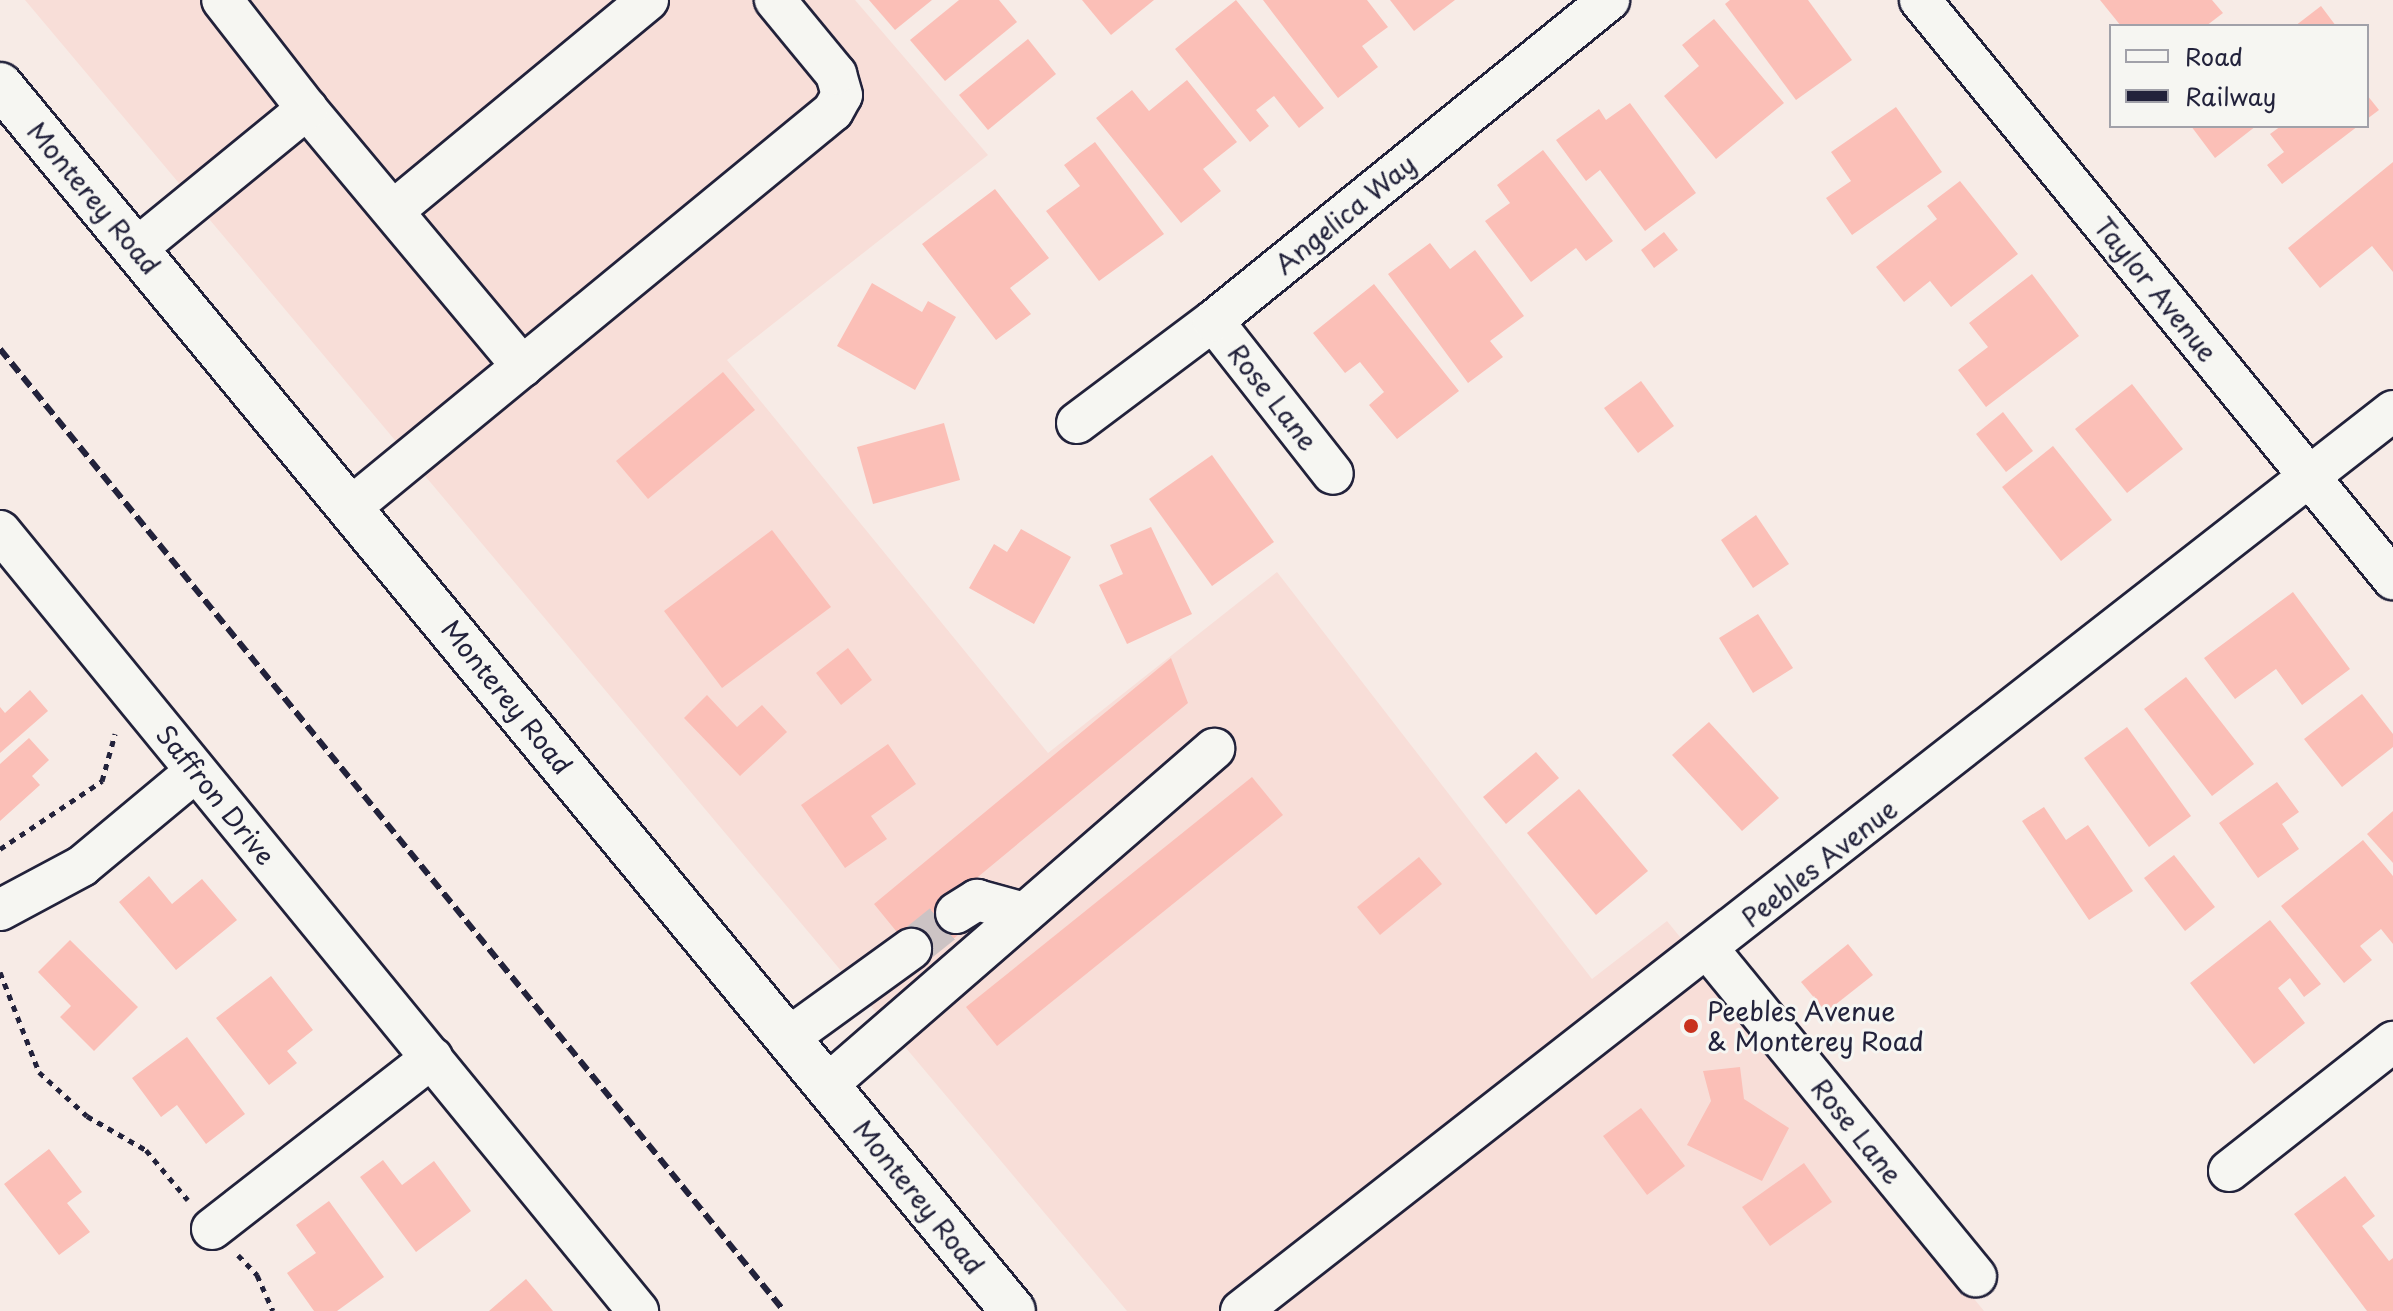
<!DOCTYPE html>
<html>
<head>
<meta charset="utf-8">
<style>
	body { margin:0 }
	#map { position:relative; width:2393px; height:1311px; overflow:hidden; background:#f7ebe6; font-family:"Playpen Sans",sans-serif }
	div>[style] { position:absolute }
	.built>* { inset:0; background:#f8ded8 }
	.building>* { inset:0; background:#fbbfb7 }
	.minor-tunnel>* { height:40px; margin-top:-20px; transform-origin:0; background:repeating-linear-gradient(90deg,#ccc3c4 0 40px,transparent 0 60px) }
	.path>* { height:5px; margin-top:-2.5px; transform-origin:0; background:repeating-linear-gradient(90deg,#22223b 0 6px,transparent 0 12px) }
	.roads { filter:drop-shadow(2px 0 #22223b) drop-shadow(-2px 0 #22223b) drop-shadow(0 2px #22223b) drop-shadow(0 -2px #22223b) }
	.minor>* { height:40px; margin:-20px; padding:0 20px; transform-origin:20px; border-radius:20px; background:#f6f6f2 }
	.major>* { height:44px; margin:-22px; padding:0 22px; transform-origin:22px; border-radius:22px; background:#f6f6f2 }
	.rail>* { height:6px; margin-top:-3px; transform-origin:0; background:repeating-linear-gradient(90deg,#22223b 0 12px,transparent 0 18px) }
	.dots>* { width:22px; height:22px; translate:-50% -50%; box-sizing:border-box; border:4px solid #f6f6f2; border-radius:50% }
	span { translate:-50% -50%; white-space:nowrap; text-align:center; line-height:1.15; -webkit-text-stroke:6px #f6f6f2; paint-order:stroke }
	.street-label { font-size:26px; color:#22223b }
	.poi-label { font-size:26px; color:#22223b }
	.left { translate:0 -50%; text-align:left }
	.legend { position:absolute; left:2109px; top:24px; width:260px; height:104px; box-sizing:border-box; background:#f6f6f2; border:2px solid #a1a1a9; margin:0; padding:10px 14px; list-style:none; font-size:24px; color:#22223b }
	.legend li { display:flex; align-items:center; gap:16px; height:40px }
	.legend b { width:40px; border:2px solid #a1a1a9 }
</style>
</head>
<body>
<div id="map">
	<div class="built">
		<i style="clip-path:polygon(25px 0,855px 0,988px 155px,727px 360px,1048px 753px,1277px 572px,1592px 979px,1667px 921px,1984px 1311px,1127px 1311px)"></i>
	</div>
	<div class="building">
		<i style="clip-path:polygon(869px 0,932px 0,895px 30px)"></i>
		<i style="clip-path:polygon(959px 0,999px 0,1017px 22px,945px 81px,910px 40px)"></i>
		<i style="clip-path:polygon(1082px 0,1154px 0,1111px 35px)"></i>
		<i style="clip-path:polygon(1236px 0,1324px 108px,1299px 128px,1274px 96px,1256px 110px,1269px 126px,1250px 142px,1175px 49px)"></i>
		<i style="clip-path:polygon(1263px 0,1367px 0,1388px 27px,1362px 46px,1378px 67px,1338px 98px)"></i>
		<i style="clip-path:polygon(1390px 0,1455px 0,1414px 31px)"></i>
		<i style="clip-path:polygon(1730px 0,1808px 0,1852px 60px,1796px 100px,1725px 4px)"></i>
		<i style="clip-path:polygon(2100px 0,2212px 0,2223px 13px,2206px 26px,2121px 26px)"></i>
		<i style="clip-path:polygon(2321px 6px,2336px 26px,2295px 26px)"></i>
		<i style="clip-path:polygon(1714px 19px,1784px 103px,1716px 159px,1664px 96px,1699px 66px,1682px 45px)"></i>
		<i style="clip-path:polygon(1028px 39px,1056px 74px,988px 130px,959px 95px)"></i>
		<i style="clip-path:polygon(1187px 80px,1237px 142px,1203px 169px,1221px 191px,1181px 223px,1096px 118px,1132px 90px,1149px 111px)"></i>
		<i style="clip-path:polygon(2367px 95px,2379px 110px,2367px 119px)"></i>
		<i style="clip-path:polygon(1630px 103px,1696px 193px,1645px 231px,1600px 170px,1586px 181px,1556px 140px,1599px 109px,1606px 120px)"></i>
		<i style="clip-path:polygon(1896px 107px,1942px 172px,1852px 235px,1826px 198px,1851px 181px,1831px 152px)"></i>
		<i style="clip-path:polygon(2191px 126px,2256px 126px,2215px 158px)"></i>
		<i style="clip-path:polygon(2281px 126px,2358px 126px,2282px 184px,2267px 165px,2284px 152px,2270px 134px)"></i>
		<i style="clip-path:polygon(1095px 142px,1164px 234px,1099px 281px,1046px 211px,1080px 186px,1064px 165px)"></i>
		<i style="clip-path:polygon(1543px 150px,1613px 241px,1586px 261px,1576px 248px,1531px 282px,1485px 221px,1510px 203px,1497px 185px)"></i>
		<i style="clip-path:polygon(2393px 162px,2393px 272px,2372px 246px,2320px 288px,2288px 248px)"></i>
		<i style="clip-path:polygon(1960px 181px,2018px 254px,1951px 307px,1930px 281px,1904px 302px,1876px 267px,1937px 219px,1927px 206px)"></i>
		<i style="clip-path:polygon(995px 189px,1049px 258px,1010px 288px,1031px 314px,996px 340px,922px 244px)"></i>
		<i style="clip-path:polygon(1664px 232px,1678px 250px,1654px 268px,1641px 250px)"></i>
		<i style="clip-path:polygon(1430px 243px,1450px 269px,1475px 250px,1524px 316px,1490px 341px,1503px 357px,1468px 383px,1388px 274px)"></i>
		<i style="clip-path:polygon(2032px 274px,2079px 336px,1986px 407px,1958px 370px,1988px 347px,1969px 323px)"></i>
		<i style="clip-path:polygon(872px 283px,922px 312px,928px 301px,956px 317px,915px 390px,837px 346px)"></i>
		<i style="clip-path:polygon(1374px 284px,1459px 391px,1397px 439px,1369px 405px,1384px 392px,1360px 362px,1345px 373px,1313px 333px)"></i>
		<i style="clip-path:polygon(723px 372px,755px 410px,648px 499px,616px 461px)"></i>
		<i style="clip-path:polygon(1641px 381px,1674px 426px,1638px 453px,1604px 408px)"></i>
		<i style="clip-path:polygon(2132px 384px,2183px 449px,2127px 493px,2075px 429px)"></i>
		<i style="clip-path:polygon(2003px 412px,2033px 451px,2006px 472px,1976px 434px)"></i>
		<i style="clip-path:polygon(944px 423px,960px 480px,873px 504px,857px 447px)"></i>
		<i style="clip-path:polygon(2053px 446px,2112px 520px,2061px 561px,2002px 487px)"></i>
		<i style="clip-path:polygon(1212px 455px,1274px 542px,1212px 586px,1149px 499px)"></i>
		<i style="clip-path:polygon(1756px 515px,1789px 564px,1753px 588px,1721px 540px)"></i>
		<i style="clip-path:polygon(1151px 527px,1192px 614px,1127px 644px,1099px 585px,1123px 574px,1110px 545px)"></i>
		<i style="clip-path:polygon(1021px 529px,1071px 557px,1034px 624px,969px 588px,994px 544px,1007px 552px)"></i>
		<i style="clip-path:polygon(772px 530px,831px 607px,722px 688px,664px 611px)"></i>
		<i style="clip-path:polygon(2293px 592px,2350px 669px,2302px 705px,2276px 669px,2235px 699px,2204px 658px)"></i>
		<i style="clip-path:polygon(1758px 614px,1793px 668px,1753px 693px,1719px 638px)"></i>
		<i style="clip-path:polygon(848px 648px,872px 680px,841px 705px,816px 673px)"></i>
		<i style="clip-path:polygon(1171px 658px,1188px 703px,950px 900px,964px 930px,923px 964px,874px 904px)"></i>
		<i style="clip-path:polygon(2186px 677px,2254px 764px,2212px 796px,2144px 709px)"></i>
		<i style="clip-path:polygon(30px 690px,48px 711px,0 753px,0 707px,5px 713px)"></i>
		<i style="clip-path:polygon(2362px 694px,2393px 734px,2393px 747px,2342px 787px,2304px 739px)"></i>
		<i style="clip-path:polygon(707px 695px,737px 727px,762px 705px,787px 732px,740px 776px,684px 718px)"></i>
		<i style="clip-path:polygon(1709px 722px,1779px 798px,1742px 831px,1672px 755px)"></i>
		<i style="clip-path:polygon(2127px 727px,2191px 816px,2149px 847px,2084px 758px)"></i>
		<i style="clip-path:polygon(29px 738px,49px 760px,32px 776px,40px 785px,0 821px,0 764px)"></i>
		<i style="clip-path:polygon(888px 744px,916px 784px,871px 816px,887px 839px,845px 868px,801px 805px)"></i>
		<i style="clip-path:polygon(1536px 752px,1559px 778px,1506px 824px,1483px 797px)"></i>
		<i style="clip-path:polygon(1252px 777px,1283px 815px,997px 1046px,966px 1007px)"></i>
		<i style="clip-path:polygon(2277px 782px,2299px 812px,2282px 824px,2299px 849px,2258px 878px,2219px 823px)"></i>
		<i style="clip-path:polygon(1579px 789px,1648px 871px,1596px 915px,1527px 833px)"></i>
		<i style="clip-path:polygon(2044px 807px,2066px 840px,2088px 825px,2133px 891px,2089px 920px,2022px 821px)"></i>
		<i style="clip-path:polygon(2393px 811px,2393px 863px,2367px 834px)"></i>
		<i style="clip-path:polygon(2363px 840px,2393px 876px,2393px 944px,2381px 929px,2360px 946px,2372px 960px,2344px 983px,2281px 906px)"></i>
		<i style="clip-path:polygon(2174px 855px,2215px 907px,2185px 931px,2144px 878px)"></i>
		<i style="clip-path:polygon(1419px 857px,1442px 884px,1380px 935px,1357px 907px)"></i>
		<i style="clip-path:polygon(149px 876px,172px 904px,202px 879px,237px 920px,176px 970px,119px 902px)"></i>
		<i style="clip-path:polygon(2270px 920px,2321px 984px,2304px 997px,2290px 978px,2278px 988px,2305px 1023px,2254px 1064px,2190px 983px)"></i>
		<i style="clip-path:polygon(70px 940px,138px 1007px,94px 1051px,60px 1017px,71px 1006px,38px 972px)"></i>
		<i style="clip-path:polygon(1848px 944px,1873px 975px,1826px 1012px,1801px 982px)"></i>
		<i style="clip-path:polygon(271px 976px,313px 1030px,287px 1051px,297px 1063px,269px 1085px,216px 1018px)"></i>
		<i style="clip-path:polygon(187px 1037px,245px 1114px,206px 1144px,177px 1105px,161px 1117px,132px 1078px)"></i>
		<i style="clip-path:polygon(1740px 1067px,1744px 1099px,1789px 1128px,1762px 1181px,1687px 1145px,1711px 1101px,1703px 1071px)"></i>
		<i style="clip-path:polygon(1641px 1108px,1685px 1166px,1647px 1195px,1603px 1136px)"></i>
		<i style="clip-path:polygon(49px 1149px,82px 1192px,67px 1203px,90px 1232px,59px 1255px,4px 1184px)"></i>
		<i style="clip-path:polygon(383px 1160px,402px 1185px,434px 1161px,471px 1211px,416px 1252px,360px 1177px)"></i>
		<i style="clip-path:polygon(1804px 1163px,1832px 1202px,1770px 1246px,1742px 1207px)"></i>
		<i style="clip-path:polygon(2345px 1176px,2375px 1216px,2362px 1226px,2389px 1261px,2393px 1258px,2393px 1311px,2367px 1311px,2294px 1214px)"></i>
		<i style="clip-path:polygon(329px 1201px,384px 1277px,337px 1311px,314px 1311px,287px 1273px,316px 1253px,296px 1225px)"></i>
		<i style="clip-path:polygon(526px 1279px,553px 1311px,489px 1311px)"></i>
	</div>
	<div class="minor-tunnel">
		<i style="left:911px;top:949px;width:58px;rotate:-38.7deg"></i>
	</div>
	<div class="path">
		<i style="left:0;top:849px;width:123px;rotate:-33.7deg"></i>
		<i style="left:102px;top:781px;width:49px;rotate:-74.5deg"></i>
		<i style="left:0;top:972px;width:107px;rotate:68.7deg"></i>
		<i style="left:39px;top:1072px;width:65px;rotate:42.5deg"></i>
		<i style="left:87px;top:1116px;width:68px;rotate:30deg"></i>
		<i style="left:146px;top:1150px;width:65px;rotate:50deg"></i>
		<i style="left:238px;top:1255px;width:28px;rotate:46deg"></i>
		<i style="left:257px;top:1275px;width:39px;rotate:66deg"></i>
	</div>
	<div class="roads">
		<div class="minor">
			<i style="left:1920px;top:0;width:748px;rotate:50.75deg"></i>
			<i style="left:307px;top:109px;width:336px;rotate:50.1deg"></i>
			<i style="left:393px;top:211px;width:331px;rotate:-39.6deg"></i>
			<i style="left:137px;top:248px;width:220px;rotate:-39.3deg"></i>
			<i style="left:307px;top:109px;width:138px;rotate:-127.9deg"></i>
			<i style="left:1213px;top:321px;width:194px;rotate:51.9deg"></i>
			<i style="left:1077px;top:423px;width:170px;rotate:-36.9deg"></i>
			<i style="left:1213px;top:321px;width:510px;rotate:-39.03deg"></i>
			<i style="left:350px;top:508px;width:625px;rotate:-39.42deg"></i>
			<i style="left:833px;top:111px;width:18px;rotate:-61deg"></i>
			<i style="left:842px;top:95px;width:22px;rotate:-106deg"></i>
			<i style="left:836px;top:74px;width:96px;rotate:-129.5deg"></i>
			<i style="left:0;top:531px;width:1008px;rotate:50.72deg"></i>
			<i style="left:0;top:910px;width:93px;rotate:-28.2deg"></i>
			<i style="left:82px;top:866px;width:148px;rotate:-39.8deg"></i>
			<i style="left:956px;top:913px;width:25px;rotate:-32deg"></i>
			<i style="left:977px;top:900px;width:49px;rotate:15.5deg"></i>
			<i style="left:1708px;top:949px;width:423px;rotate:50.7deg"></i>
			<i style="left:788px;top:1038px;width:152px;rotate:-35.9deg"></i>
			<i style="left:827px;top:1085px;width:513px;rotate:-40.97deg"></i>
			<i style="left:2229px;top:1171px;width:209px;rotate:-38.2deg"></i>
			<i style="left:212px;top:1229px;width:279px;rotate:-37.9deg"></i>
			<i style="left:1241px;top:1311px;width:1462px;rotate:-38deg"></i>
		</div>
		<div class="major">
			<i style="left:0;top:85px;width:1590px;rotate:50.43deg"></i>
		</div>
	</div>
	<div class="rail">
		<i style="left:0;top:349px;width:1241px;rotate:50.82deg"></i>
	</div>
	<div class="dots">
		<i style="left:1691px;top:1026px;background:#c8321e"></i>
	</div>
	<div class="street-label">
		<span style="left:94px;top:198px;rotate:50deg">Monterey Road</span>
		<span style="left:1345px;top:214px;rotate:-39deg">Angelica Way</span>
		<span style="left:2156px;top:289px;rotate:51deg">Taylor Avenue</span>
		<span style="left:1273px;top:397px;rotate:52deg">Rose Lane</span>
		<span style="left:507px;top:697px;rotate:51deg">Monterey Road</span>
		<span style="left:216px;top:795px;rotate:51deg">Saffron Drive</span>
		<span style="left:1819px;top:863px;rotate:-38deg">Peebles Avenue</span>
		<span style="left:1857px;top:1131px;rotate:51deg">Rose Lane</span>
		<span style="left:919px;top:1197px;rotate:51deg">Monterey Road</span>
	</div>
	<div class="poi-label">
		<span class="left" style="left:1707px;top:1026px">Peebles Avenue<br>&amp; Monterey Road</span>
	</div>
	<ul class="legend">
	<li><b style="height:10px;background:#f6f6f2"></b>Road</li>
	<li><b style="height:10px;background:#22223b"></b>Railway</li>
	</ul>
</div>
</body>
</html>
